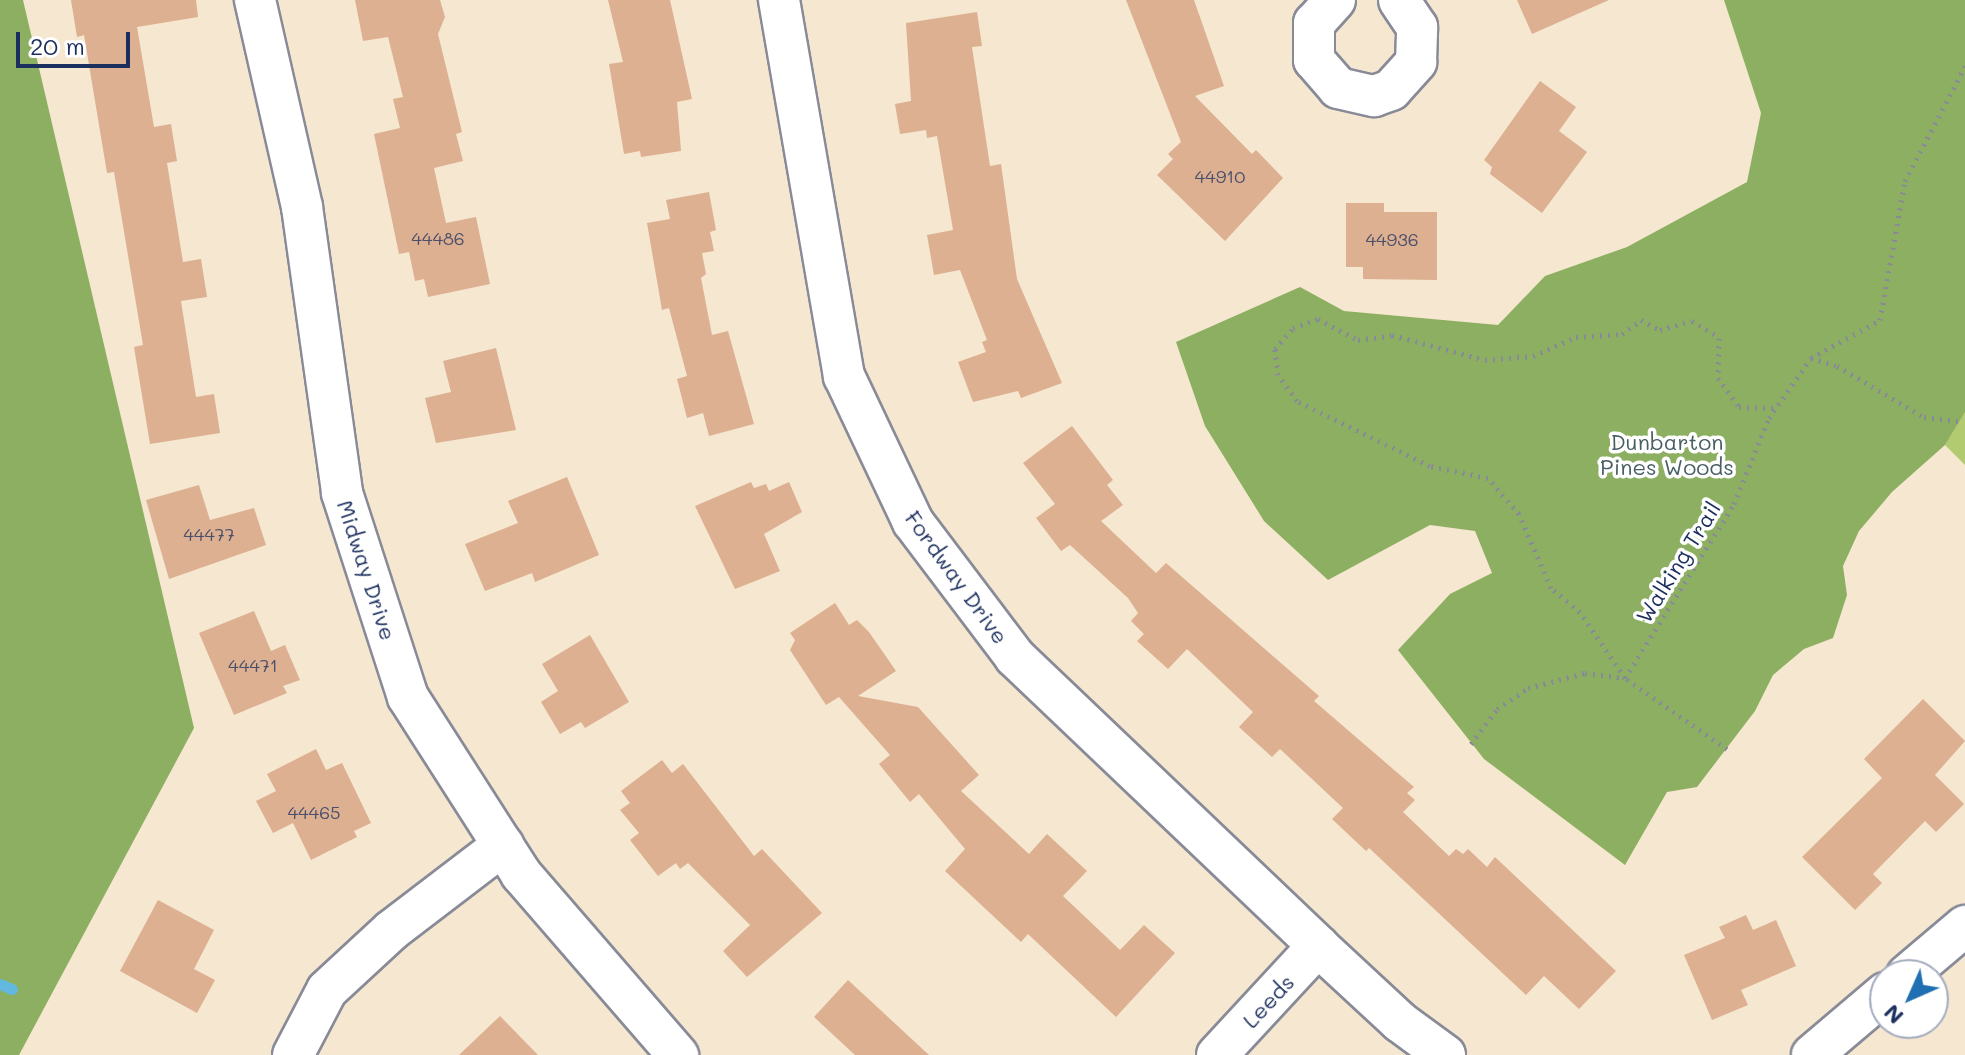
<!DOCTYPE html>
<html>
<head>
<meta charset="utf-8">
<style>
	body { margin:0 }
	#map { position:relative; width:1965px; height:1055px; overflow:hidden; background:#f6e7d0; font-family:Mali,sans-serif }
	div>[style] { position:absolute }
	.green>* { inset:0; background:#b2cb70 }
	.forest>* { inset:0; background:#8daf62 }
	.stream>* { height:11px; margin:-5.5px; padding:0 5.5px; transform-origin:5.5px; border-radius:5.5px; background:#62b8df }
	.building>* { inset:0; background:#dcb090 }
	.path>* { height:5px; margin-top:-2.5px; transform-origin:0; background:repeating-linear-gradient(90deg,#888b97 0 2px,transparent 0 8px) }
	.roads { filter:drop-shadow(2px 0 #888b97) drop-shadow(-2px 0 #888b97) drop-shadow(0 2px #888b97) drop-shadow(0 -2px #888b97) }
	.minor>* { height:40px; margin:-20px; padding:0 20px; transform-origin:20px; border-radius:20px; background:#fff }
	span { translate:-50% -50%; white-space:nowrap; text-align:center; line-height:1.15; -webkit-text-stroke:7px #fff; paint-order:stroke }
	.number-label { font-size:18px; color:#4b4f6a }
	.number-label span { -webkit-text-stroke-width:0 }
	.park-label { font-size:22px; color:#485e63 }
	.street-label { font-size:22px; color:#1b2f5e }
	.north { position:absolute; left:1869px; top:959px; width:80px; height:80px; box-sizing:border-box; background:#fff; border:2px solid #a4acbf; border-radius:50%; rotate:225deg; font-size:22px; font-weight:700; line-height:32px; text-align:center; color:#1b2f5e }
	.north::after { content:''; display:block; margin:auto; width:28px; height:36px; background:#1f6fb2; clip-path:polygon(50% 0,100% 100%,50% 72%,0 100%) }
	.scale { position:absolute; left:16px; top:32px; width:114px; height:36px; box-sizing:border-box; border:4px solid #1b2f5e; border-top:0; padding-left:10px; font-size:24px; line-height:28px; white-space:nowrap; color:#1b2f5e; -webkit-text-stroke:6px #fff; paint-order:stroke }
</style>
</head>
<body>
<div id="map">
	<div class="green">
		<i style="clip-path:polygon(1965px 411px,1965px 465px,1945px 445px)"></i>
	</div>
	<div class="forest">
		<i style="clip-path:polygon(0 0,23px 0,194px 728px,19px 1055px,0 1055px)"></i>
		<i style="clip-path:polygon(1724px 0,1965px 0,1965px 412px,1945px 445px,1892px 492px,1859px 531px,1843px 566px,1847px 595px,1833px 638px,1804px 649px,1773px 675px,1755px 711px,1697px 787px,1667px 792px,1625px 865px,1484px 759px,1398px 650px,1450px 594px,1492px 573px,1475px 531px,1430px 525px,1328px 580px,1264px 521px,1205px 426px,1176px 342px,1300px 287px,1344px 311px,1498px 325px,1545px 276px,1627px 247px,1747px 182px,1761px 113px)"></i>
	</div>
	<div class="stream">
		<i style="left:0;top:984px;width:13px;rotate:23deg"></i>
	</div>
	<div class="building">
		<i style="clip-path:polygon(71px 0,196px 0,198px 17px,137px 27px,154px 127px,171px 124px,177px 161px,167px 163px,183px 262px,201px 259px,207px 297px,181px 301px,196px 397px,214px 394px,220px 433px,150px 444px,134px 347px,143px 345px,114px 172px,107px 173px,84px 35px,77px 37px)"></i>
		<i style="clip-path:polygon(355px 0,440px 0,445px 17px,438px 34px,462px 132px,456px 134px,463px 161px,434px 168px,446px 223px,476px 217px,490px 284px,428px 297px,424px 279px,415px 281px,409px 252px,399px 254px,374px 134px,400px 128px,393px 99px,403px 97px,388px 37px,363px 41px)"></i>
		<i style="clip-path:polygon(608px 0,670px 0,692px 99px,677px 102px,681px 151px,641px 157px,640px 151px,624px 154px,609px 64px,623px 62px)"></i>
		<i style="clip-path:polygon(1126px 0,1194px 0,1224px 86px,1195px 96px,1252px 154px,1256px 150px,1283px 178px,1225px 241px,1157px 175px,1173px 159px,1168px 154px,1181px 142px)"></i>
		<i style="clip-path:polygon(1517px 0,1609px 0,1532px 34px)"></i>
		<i style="clip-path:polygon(977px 12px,982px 46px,972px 47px,990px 166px,1001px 164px,1017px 279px,1062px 383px,1021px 398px,1018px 391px,973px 402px,958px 362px,986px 352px,982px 342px,987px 340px,960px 270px,934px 275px,927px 235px,953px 230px,937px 136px,927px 138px,926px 130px,900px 134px,895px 104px,911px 101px,906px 23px)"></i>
		<i style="clip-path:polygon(1540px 81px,1576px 107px,1559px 131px,1587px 152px,1542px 213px,1490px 174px,1492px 167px,1484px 160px)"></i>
		<i style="clip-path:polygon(709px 192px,716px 230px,710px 232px,714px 251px,702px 253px,706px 274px,701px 278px,712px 335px,728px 331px,754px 424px,709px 436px,703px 413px,687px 418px,677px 379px,687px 376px,669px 308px,662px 310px,647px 223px,670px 219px,666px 200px)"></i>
		<i style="clip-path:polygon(1346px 203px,1384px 203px,1384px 212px,1437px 212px,1437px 280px,1363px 279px,1363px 267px,1346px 267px)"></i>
		<i style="clip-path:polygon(496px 348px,516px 430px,436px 443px,425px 398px,451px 392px,443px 361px)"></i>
		<i style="clip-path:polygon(1072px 426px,1113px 480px,1107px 485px,1123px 505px,1101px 521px,1156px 573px,1166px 563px,1319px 696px,1314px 701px,1414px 787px,1407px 793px,1415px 800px,1403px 812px,1449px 856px,1456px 849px,1463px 854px,1468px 849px,1487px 867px,1495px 857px,1616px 971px,1579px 1009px,1544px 976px,1526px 995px,1369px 848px,1366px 851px,1332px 819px,1343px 808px,1280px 749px,1272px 757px,1239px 727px,1253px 712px,1187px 649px,1168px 669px,1137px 641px,1144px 634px,1131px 621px,1138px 613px,1128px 598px,1070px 545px,1061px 551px,1036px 518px,1055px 504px,1023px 463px)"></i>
		<i style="clip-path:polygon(567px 477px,599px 555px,535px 582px,532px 573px,485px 591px,465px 544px,518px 523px,508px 501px)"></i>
		<i style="clip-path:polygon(751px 482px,754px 488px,766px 484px,769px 491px,789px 482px,802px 512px,764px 534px,780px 571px,735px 589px,695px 506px)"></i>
		<i style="clip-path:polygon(199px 485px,210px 520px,254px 508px,266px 545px,169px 579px,146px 500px)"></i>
		<i style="clip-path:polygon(835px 603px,849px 625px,857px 620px,869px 632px,896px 671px,858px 696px,918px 707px,979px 775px,961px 791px,1029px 854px,1047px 834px,1087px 871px,1063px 896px,1120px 950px,1144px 925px,1175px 953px,1116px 1017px,1028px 934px,1021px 942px,945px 871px,965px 849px,919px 794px,910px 802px,879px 764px,890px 755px,839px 697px,826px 705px,790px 650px,795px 640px,790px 633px)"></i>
		<i style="clip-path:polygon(254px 611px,271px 651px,285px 645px,300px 680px,283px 686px,287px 693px,234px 715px,199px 633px)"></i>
		<i style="clip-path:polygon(590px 635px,629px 702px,585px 728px,581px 722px,560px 734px,541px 702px,558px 691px,542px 664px)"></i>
		<i style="clip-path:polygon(1923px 699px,1965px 741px,1935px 775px,1964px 804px,1936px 832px,1925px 821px,1873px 874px,1882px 883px,1855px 910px,1802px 857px,1882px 778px,1864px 759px)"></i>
		<i style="clip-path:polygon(316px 749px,326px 770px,342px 763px,371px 823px,354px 831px,357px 837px,311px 860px,293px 823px,273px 833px,256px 801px,276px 791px,267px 774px)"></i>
		<i style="clip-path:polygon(662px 760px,672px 773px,683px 764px,754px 856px,762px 849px,822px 913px,747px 977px,723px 951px,750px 925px,688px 863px,680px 869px,676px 863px,658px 876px,630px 840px,639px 833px,620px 810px,630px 803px,621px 791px)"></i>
		<i style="clip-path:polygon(158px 900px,214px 930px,194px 969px,215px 980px,197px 1013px,120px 971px)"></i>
		<i style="clip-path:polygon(1746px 915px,1753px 930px,1776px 920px,1796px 966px,1741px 990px,1748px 1005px,1712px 1020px,1684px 955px,1725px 938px,1719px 927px)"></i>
		<i style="clip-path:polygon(848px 980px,929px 1055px,855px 1055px,814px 1017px)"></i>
		<i style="clip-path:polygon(500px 1016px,538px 1055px,459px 1055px)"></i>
	</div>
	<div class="path">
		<i style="left:1811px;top:358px;width:27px;rotate:17deg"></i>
		<i style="left:1837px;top:366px;width:101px;rotate:30.4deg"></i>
		<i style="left:1924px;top:417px;width:35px;rotate:7deg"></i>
		<i style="left:1471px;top:744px;width:44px;rotate:-53.4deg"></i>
		<i style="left:1497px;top:709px;width:37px;rotate:-34deg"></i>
		<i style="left:1528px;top:688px;width:59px;rotate:-14.7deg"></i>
		<i style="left:1585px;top:673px;width:40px;rotate:7.1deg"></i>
		<i style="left:1625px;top:678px;width:205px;rotate:-57.9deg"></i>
		<i style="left:1734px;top:504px;width:93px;rotate:-67.9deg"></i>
		<i style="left:1769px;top:418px;width:73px;rotate:-55deg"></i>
		<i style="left:1811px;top:358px;width:79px;rotate:-28.8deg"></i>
		<i style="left:1880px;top:320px;width:141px;rotate:-79.8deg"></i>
		<i style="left:1905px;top:181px;width:130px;rotate:-62.4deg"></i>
		<i style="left:1727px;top:749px;width:124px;rotate:-145.2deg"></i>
		<i style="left:1625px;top:678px;width:80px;rotate:-124.3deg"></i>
		<i style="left:1580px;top:612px;width:38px;rotate:-140deg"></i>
		<i style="left:1551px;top:588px;width:81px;rotate:-113.4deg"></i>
		<i style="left:1519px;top:514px;width:48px;rotate:-130.7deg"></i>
		<i style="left:1488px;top:478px;width:59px;rotate:-168.3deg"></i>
		<i style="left:1430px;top:466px;width:148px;rotate:-154deg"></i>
		<i style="left:1297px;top:401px;width:32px;rotate:-126deg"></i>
		<i style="left:1278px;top:375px;width:26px;rotate:-97deg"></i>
		<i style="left:1275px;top:349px;width:28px;rotate:-49deg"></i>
		<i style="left:1293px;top:328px;width:27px;rotate:-20deg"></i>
		<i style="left:1318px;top:319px;width:45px;rotate:27.7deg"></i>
		<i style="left:1358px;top:340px;width:34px;rotate:-8deg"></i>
		<i style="left:1392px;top:335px;width:96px;rotate:15deg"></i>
		<i style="left:1485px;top:360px;width:48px;rotate:-4.8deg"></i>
		<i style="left:1533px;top:356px;width:47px;rotate:-23.8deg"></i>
		<i style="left:1576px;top:337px;width:46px;rotate:-3.7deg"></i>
		<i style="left:1622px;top:334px;width:24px;rotate:-36deg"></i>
		<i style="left:1641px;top:320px;width:21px;rotate:28deg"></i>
		<i style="left:1660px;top:330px;width:33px;rotate:-16deg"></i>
		<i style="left:1692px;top:321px;width:32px;rotate:32deg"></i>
		<i style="left:1719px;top:338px;width:40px;rotate:91.4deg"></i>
		<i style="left:1718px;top:378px;width:36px;rotate:54deg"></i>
		<i style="left:1739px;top:407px;width:37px;rotate:2deg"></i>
	</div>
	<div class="roads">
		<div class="minor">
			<i style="left:255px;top:0;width:212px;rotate:77.2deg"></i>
			<i style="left:302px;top:207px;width:289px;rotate:82deg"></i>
			<i style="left:342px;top:493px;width:214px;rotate:72.1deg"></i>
			<i style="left:408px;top:697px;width:210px;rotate:57.4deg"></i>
			<i style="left:521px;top:874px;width:240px;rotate:49.1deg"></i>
			<i style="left:779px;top:0;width:382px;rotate:80.2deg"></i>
			<i style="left:844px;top:376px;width:161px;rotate:64.7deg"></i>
			<i style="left:913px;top:522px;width:169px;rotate:52.9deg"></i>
			<i style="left:1015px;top:657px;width:419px;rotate:43.6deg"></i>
			<i style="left:1318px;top:946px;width:112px;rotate:42.8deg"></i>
			<i style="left:1400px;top:1022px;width:56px;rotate:36.3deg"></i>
			<i style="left:1335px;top:0;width:31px;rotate:132deg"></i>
			<i style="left:1314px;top:23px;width:37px;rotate:90deg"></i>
			<i style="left:1314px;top:60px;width:37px;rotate:49deg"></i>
			<i style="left:1338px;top:88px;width:37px;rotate:13deg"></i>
			<i style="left:1374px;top:96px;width:18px;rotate:-19deg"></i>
			<i style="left:1391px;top:90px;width:38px;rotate:-48deg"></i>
			<i style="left:1416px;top:62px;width:35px;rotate:-88deg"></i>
			<i style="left:1417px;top:27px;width:32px;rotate:-124deg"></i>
			<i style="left:1907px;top:975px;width:76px;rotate:-40.2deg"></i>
			<i style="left:293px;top:1055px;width:73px;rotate:-62.4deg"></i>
			<i style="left:327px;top:990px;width:88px;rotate:-42.7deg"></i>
			<i style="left:392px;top:930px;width:140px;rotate:-37.4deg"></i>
			<i style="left:1217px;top:1055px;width:149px;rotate:-47.2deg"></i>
			<i style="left:1812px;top:1055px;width:96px;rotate:-40.3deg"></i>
		</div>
	</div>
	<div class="number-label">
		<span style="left:1220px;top:176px">44910</span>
		<span style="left:438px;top:238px">44486</span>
		<span style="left:1392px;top:239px">44936</span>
		<span style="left:209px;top:534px">44477</span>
		<span style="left:253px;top:665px">44471</span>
		<span style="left:314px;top:812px">44465</span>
	</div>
	<div class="park-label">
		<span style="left:1667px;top:454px">Dunbarton<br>Pines Woods</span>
	</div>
	<div class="street-label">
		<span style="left:1678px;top:562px;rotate:-58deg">Walking Trail</span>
		<span style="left:367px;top:570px;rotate:72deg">Midway Drive</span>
		<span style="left:957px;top:577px;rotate:54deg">Fordway Drive</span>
		<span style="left:1268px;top:1001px;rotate:-47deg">Leeds</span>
	</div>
	<div class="north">N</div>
	<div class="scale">20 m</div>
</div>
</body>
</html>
